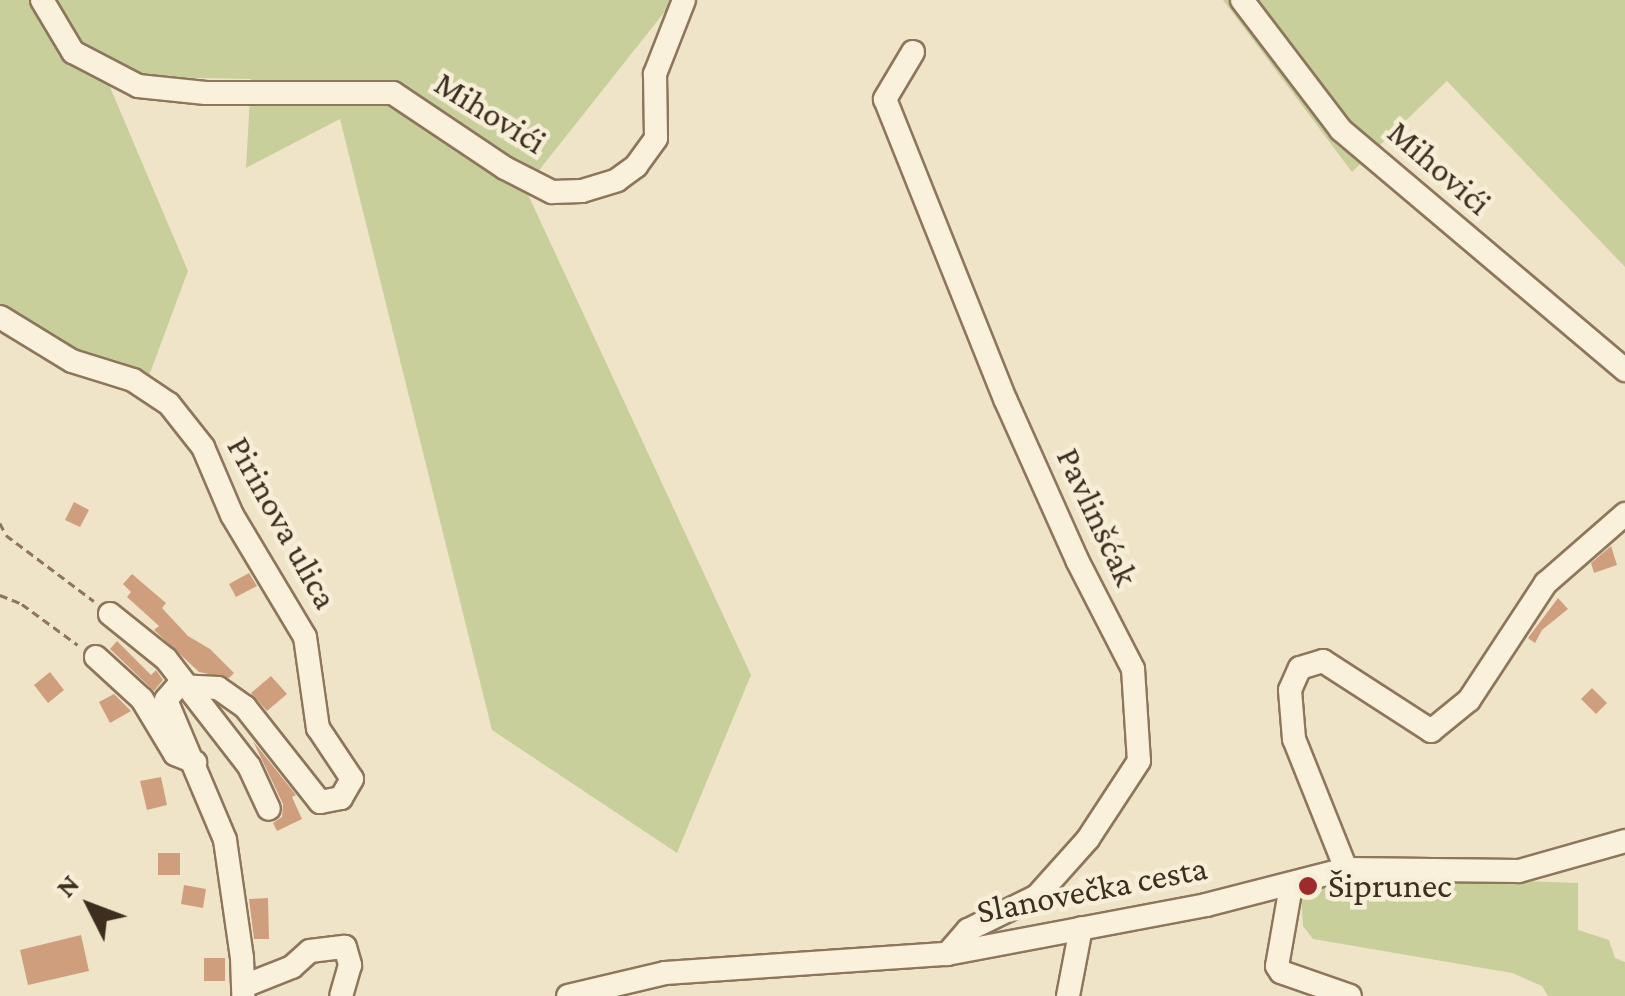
<!DOCTYPE html>
<html>
<head>
<meta charset="utf-8">
<style>
	body { margin:0 }
	#map { position:relative; width:1625px; height:996px; overflow:hidden; background:#f0e4c8; font-family:"Crimson Pro",serif }
	div>[style] { position:absolute }
	.green>* { inset:0; background:#c9cf9b }
	.building>* { inset:0; background:#cf9f7d }
	.path>* { height:2.5px; margin-top:-1.25px; transform-origin:0; background:repeating-linear-gradient(90deg,#8d765c 0 8px,transparent 0 13px) }
	.roads { filter:drop-shadow(2px 0 #8d765c) drop-shadow(-2px 0 #8d765c) drop-shadow(0 2px #8d765c) drop-shadow(0 -2px #8d765c) }
	.minor>* { height:22px; margin:-11px; padding:0 11px; transform-origin:11px; border-radius:11px; background:#faf1dc }
	.dots>* { width:28px; height:28px; translate:-50% -50%; box-sizing:border-box; border:5px solid #f7eed8; border-radius:50% }
	span { translate:-50% -50%; white-space:nowrap; text-align:center; line-height:1.15; -webkit-text-stroke:9px #f7eed8; paint-order:stroke }
	.street-label { font-size:35px; color:#3d2e20 }
	.poi-label { font-size:35px; color:#3d2e20 }
	.left { translate:0 -50%; text-align:left }
	.north { position:absolute; left:40px; top:856px; width:100px; height:100px; -webkit-text-stroke:8px #f7eed8; paint-order:stroke; rotate:312deg; font-size:28px; font-weight:700; line-height:40px; text-align:center; color:#3d2e20 }
	.north::after { content:''; display:block; margin:auto; width:35px; height:45px; background:#3d2e20; clip-path:polygon(50% 0,100% 100%,50% 72%,0 100%) }
</style>
</head>
<body>
<div id="map">
	<div class="green">
		<i style="clip-path:polygon(0 0,674px 0,525px 188px,751px 675px,677px 853px,492px 730px,340px 119px,246px 168px,251px 79px,142px 77px,99px 61px,188px 271px,141px 397px,0 304px)"></i>
		<i style="clip-path:polygon(1223px 0,1625px 0,1625px 267px,1447px 81px,1352px 172px)"></i>
		<i style="clip-path:polygon(1378px 876px,1578px 883px,1578px 930px,1609px 940px,1615px 958px,1625px 962px,1625px 996px,1548px 996px,1542px 986px,1512px 973px,1313px 939px,1303px 926px,1301px 893px)"></i>
	</div>
	<div class="building">
		<i style="clip-path:polygon(74px 502px,89px 510px,80px 527px,65px 520px)"></i>
		<i style="clip-path:polygon(1611px 546px,1617px 565px,1594px 573px,1591px 563px)"></i>
		<i style="clip-path:polygon(249px 573px,257px 586px,236px 597px,229px 584px)"></i>
		<i style="clip-path:polygon(132px 574px,166px 603px,162px 608px,188px 636px,210px 649px,234px 673px,229px 678px,199px 672px,154px 630px,159px 626px,127px 597px,131px 592px,123px 584px)"></i>
		<i style="clip-path:polygon(1558px 598px,1568px 609px,1542px 630px,1535px 643px,1528px 638px)"></i>
		<i style="clip-path:polygon(117px 641px,151px 675px,156px 670px,163px 680px,154px 691px,110px 649px)"></i>
		<i style="clip-path:polygon(50px 672px,64px 690px,48px 703px,34px 685px)"></i>
		<i style="clip-path:polygon(271px 676px,287px 694px,267px 711px,251px 693px)"></i>
		<i style="clip-path:polygon(1592px 688px,1607px 703px,1596px 714px,1581px 699px)"></i>
		<i style="clip-path:polygon(114px 694px,131px 711px,110px 723px,99px 702px)"></i>
		<i style="clip-path:polygon(253px 741px,296px 795px,292px 797px,302px 819px,277px 831px,273px 823px,282px 817px,283px 804px)"></i>
		<i style="clip-path:polygon(161px 777px,167px 805px,147px 810px,140px 781px)"></i>
		<i style="clip-path:polygon(158px 853px,180px 853px,180px 875px,158px 875px)"></i>
		<i style="clip-path:polygon(184px 885px,206px 889px,203px 908px,181px 904px)"></i>
		<i style="clip-path:polygon(268px 898px,269px 939px,254px 939px,249px 899px)"></i>
		<i style="clip-path:polygon(81px 935px,89px 971px,28px 985px,20px 950px)"></i>
		<i style="clip-path:polygon(204px 958px,225px 958px,225px 981px,204px 981px)"></i>
	</div>
	<div class="path">
		<i style="left:0;top:523px;width:13px;rotate:63deg"></i>
		<i style="left:6px;top:535px;width:110px;rotate:36.9deg"></i>
		<i style="left:0;top:595px;width:24px;rotate:22deg"></i>
		<i style="left:22px;top:604px;width:69px;rotate:36.2deg"></i>
	</div>
	<div class="roads">
		<div class="minor">
			<i style="left:42px;top:0;width:61px;rotate:59.2deg"></i>
			<i style="left:73px;top:52px;width:73px;rotate:27.6deg"></i>
			<i style="left:138px;top:86px;width:68px;rotate:5.9deg"></i>
			<i style="left:206px;top:93px;width:187px"></i>
			<i style="left:393px;top:93px;width:135px;rotate:33.8deg"></i>
			<i style="left:505px;top:168px;width:53px;rotate:27.1deg"></i>
			<i style="left:552px;top:192px;width:30px;rotate:-2deg"></i>
			<i style="left:582px;top:191px;width:37px;rotate:-17deg"></i>
			<i style="left:617px;top:180px;width:24px;rotate:-36deg"></i>
			<i style="left:636px;top:166px;width:34px;rotate:-54deg"></i>
			<i style="left:656px;top:138px;width:64px;rotate:-90.9deg"></i>
			<i style="left:655px;top:74px;width:79px;rotate:-68.6deg"></i>
			<i style="left:1242px;top:0;width:163px;rotate:52.7deg"></i>
			<i style="left:1341px;top:130px;width:372px;rotate:40.2deg"></i>
			<i style="left:913px;top:52px;width:55px;rotate:120.8deg"></i>
			<i style="left:885px;top:99px;width:325px;rotate:68.2deg"></i>
			<i style="left:1006px;top:401px;width:174px;rotate:65.9deg"></i>
			<i style="left:1077px;top:560px;width:123px;rotate:62.8deg"></i>
			<i style="left:1133px;top:669px;width:92px;rotate:86.3deg"></i>
			<i style="left:1139px;top:761px;width:93px;rotate:123.2deg"></i>
			<i style="left:1088px;top:839px;width:76px;rotate:131.8deg"></i>
			<i style="left:1037px;top:896px;width:77px;rotate:153.8deg"></i>
			<i style="left:968px;top:930px;width:32px;rotate:131deg"></i>
			<i style="left:0;top:317px;width:84px;rotate:31.4deg"></i>
			<i style="left:72px;top:361px;width:64px;rotate:17.3deg"></i>
			<i style="left:133px;top:380px;width:43px;rotate:33.7deg"></i>
			<i style="left:169px;top:404px;width:55px;rotate:51.7deg"></i>
			<i style="left:203px;top:447px;width:74px;rotate:66.9deg"></i>
			<i style="left:232px;top:515px;width:142px;rotate:59.1deg"></i>
			<i style="left:305px;top:637px;width:92px;rotate:81.9deg"></i>
			<i style="left:318px;top:728px;width:61px;rotate:56.3deg"></i>
			<i style="left:352px;top:779px;width:22px;rotate:120deg"></i>
			<i style="left:341px;top:798px;width:21px;rotate:169deg"></i>
			<i style="left:320px;top:802px;width:121px;rotate:-128.3deg"></i>
			<i style="left:245px;top:707px;width:33px;rotate:-145deg"></i>
			<i style="left:218px;top:688px;width:40px;rotate:-177.1deg"></i>
			<i style="left:178px;top:686px;width:18px;rotate:131deg"></i>
			<i style="left:166px;top:700px;width:152px;rotate:67.1deg"></i>
			<i style="left:225px;top:840px;width:119px;rotate:81.8deg"></i>
			<i style="left:242px;top:958px;width:38px;rotate:88deg"></i>
			<i style="left:110px;top:614px;width:72px;rotate:38.8deg"></i>
			<i style="left:166px;top:659px;width:135px;rotate:52.2deg"></i>
			<i style="left:249px;top:766px;width:47px;rotate:65.1deg"></i>
			<i style="left:96px;top:657px;width:62px;rotate:42.4deg"></i>
			<i style="left:142px;top:699px;width:64px;rotate:59deg"></i>
			<i style="left:175px;top:754px;width:22px;rotate:22deg"></i>
			<i style="left:1346px;top:869px;width:140px;rotate:-111.8deg"></i>
			<i style="left:1294px;top:739px;width:49px;rotate:-94.7deg"></i>
			<i style="left:1290px;top:690px;width:24px;rotate:-66deg"></i>
			<i style="left:1300px;top:668px;width:24px;rotate:-17deg"></i>
			<i style="left:1323px;top:661px;width:129px;rotate:32.9deg"></i>
			<i style="left:1431px;top:731px;width:49px;rotate:-39.2deg"></i>
			<i style="left:1469px;top:700px;width:140px;rotate:-56.7deg"></i>
			<i style="left:1546px;top:583px;width:105px;rotate:-41.1deg"></i>
			<i style="left:1291px;top:886px;width:81px;rotate:99.9deg"></i>
			<i style="left:1277px;top:966px;width:7px;rotate:56deg"></i>
			<i style="left:1281px;top:972px;width:73px;rotate:19.2deg"></i>
			<i style="left:244px;top:986px;width:52px;rotate:-21.6deg"></i>
			<i style="left:292px;top:967px;width:24px;rotate:-42deg"></i>
			<i style="left:310px;top:951px;width:35px;rotate:-7deg"></i>
			<i style="left:345px;top:947px;width:19px;rotate:74deg"></i>
			<i style="left:350px;top:965px;width:32px;rotate:106deg"></i>
			<i style="left:568px;top:996px;width:100px;rotate:-13.3deg"></i>
			<i style="left:665px;top:973px;width:283px;rotate:-3.9deg"></i>
			<i style="left:947px;top:954px;width:264px;rotate:-10.7deg"></i>
			<i style="left:1206px;top:905px;width:145px;rotate:-14.4deg"></i>
			<i style="left:1346px;top:869px;width:173px;rotate:0.7deg"></i>
			<i style="left:1519px;top:871px;width:110px;rotate:-15.8deg"></i>
			<i style="left:1068px;top:996px;width:69px;rotate:-79.2deg"></i>
		</div>
	</div>
	<div class="dots">
		<i style="left:1308px;top:886px;background:#9e2a2b"></i>
	</div>
	<div class="street-label">
		<span style="left:490px;top:113px;rotate:32deg">Mihovići</span>
		<span style="left:1439px;top:168px;rotate:41deg">Mihovići</span>
		<span style="left:1097px;top:517px;rotate:65deg">Pavlinšćak</span>
		<span style="left:282px;top:523px;rotate:61deg">Pirinova ulica</span>
		<span style="left:1092px;top:890px;rotate:-11deg">Slanovečka cesta</span>
	</div>
	<div class="poi-label">
		<span class="left" style="left:1328px;top:886px">Šiprunec</span>
	</div>
	<div class="north">N</div>
</div>
</body>
</html>
